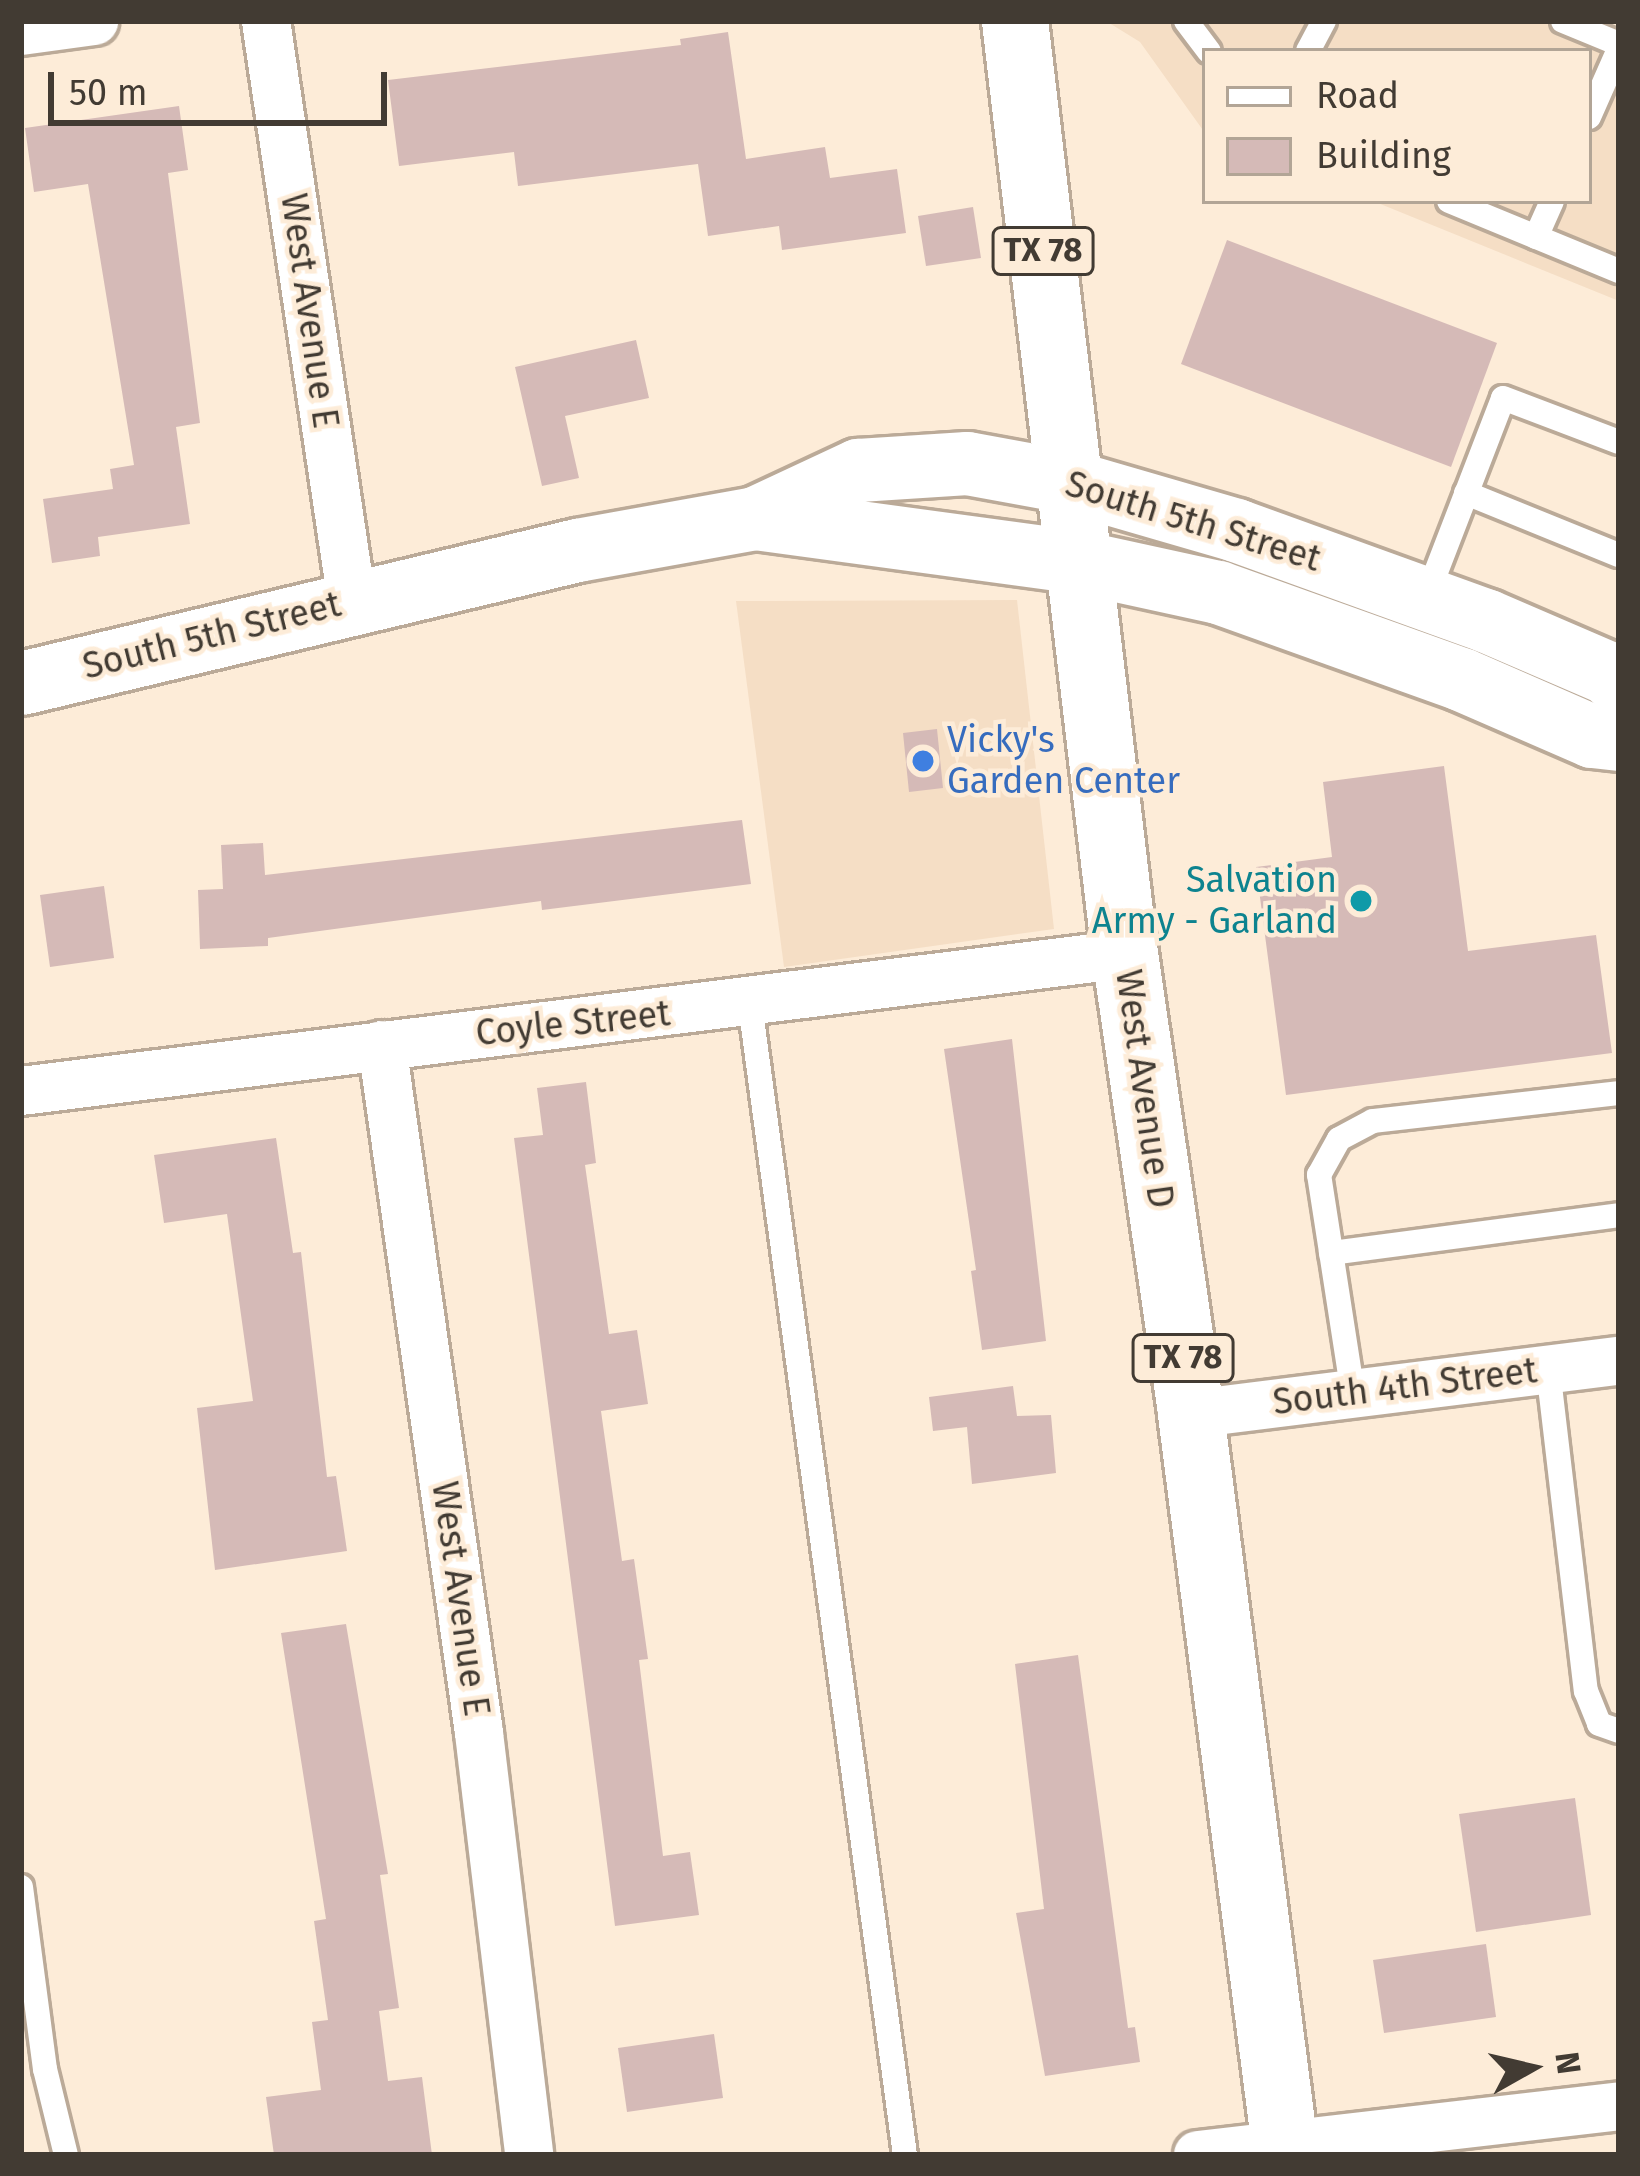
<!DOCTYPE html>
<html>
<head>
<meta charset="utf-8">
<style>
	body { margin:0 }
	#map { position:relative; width:1640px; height:2176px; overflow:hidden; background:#fdecd8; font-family:"Fira Sans",sans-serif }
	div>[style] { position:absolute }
	.built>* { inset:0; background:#f5dec5 }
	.building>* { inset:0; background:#d5bab7 }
	.roads { filter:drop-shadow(3px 0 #bbaa98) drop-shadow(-3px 0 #bbaa98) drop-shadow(0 3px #bbaa98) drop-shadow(0 -3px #bbaa98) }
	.service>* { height:24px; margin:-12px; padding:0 12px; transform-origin:12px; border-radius:12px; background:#fff }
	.minor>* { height:48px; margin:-24px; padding:0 24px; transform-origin:24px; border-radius:24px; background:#fff }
	.tertiary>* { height:63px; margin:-31.5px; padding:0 31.5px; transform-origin:31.5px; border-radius:31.5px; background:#fff }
	.primary>* { height:66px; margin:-33px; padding:0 33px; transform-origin:33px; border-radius:33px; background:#fff }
	.dots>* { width:33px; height:33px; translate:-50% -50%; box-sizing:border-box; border:6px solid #fdecd8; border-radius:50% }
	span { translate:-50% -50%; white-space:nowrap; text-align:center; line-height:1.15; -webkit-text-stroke:9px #fdecd8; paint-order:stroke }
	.shield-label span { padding:3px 9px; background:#fdecd8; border:3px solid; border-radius:9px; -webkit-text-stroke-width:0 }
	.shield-label { font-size:33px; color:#423b33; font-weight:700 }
	.street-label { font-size:36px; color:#423b33 }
	.shop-label { font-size:36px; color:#366cbe }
	.left { translate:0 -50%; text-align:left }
	.culture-label { font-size:36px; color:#0d838f }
	.right { translate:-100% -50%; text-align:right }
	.frame { position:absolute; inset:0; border:24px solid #423b33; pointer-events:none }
	.legend { position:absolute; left:1202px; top:48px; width:390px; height:156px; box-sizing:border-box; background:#fdecd8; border:3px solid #b2a596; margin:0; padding:15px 21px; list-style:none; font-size:36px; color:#423b33 }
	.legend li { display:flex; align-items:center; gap:24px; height:60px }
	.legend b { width:60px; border:3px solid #b2a596 }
	.north { position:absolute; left:1472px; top:2008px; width:120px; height:120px; -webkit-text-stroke:9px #fdecd8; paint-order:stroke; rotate:82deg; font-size:33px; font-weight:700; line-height:48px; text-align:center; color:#423b33 }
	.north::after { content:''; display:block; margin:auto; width:42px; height:54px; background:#423b33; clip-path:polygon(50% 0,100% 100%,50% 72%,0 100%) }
	.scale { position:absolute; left:48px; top:72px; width:339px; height:54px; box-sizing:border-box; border:6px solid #423b33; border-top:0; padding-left:15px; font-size:36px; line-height:42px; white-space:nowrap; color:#423b33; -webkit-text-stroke:9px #fdecd8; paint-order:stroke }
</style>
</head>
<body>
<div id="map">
	<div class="built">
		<i style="clip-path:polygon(1106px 21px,1584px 21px,1619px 36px,1619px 301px,1373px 201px,1589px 201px,1589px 51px,1205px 51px,1205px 133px,1140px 42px)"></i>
		<i style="clip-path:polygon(1017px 600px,1054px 929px,784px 967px,736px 601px)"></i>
	</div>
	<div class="building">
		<i style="clip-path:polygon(728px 32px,746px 159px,825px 147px,830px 178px,897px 169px,906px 233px,782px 250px,779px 226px,708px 236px,698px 164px,518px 186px,514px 152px,399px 166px,388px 80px,681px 45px,680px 39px)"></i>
		<i style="clip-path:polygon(179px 106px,188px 170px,168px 173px,200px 423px,176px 427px,190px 524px,98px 537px,100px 556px,52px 563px,43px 499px,113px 489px,110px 469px,134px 465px,88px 184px,34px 192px,25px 128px)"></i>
		<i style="clip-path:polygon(973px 207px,981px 258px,926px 266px,918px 216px)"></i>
		<i style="clip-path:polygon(1227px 240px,1497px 343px,1451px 467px,1181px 364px)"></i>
		<i style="clip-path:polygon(636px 340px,649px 398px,565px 416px,579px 478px,542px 486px,515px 367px)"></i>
		<i style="clip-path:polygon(937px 729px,943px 788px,909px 792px,903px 733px)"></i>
		<i style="clip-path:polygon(1444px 766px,1468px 951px,1596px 935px,1612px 1053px,1286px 1095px,1256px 867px,1332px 857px,1323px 782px)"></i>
		<i style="clip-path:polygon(742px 820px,751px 884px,542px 910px,541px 901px,268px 938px,268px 946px,200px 949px,198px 890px,223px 889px,221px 845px,263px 843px,265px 875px)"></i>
		<i style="clip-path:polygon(104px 886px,114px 958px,50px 967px,40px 895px)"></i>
		<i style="clip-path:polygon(1012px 1039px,1046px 1341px,982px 1350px,971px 1271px,976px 1270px,944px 1049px)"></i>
		<i style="clip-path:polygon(586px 1082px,596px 1163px,585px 1165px,609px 1334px,637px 1330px,648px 1404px,601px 1411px,622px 1561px,634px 1559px,648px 1659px,639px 1660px,663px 1856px,690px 1852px,699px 1915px,615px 1926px,514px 1138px,543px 1135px,537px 1088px)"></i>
		<i style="clip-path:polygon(276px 1138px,293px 1253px,301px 1252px,327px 1477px,336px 1476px,347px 1551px,215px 1570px,197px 1408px,253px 1401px,227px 1214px,164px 1223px,154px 1155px)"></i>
		<i style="clip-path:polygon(1013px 1386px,1017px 1416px,1051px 1415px,1056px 1473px,972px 1484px,967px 1427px,933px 1431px,929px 1397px)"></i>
		<i style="clip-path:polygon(346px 1624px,388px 1874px,380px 1875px,399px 2008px,379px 2011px,388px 2081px,422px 2077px,432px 2155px,274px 2155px,266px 2097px,321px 2090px,312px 2022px,328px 2020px,314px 1921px,326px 1919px,281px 1633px)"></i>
		<i style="clip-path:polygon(1078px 1655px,1128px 2028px,1135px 2027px,1140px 2062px,1045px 2076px,1016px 1913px,1044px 1909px,1015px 1664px)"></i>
		<i style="clip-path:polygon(1575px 1798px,1591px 1915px,1476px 1932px,1459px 1814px)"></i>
		<i style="clip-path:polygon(1486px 1944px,1496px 2017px,1384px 2033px,1373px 1960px)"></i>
		<i style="clip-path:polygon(714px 2034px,723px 2098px,627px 2112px,618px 2048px)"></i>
	</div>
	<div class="roads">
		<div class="service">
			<i style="left:1186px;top:21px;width:38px;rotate:53deg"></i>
			<i style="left:1563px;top:21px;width:61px;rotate:22.3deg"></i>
			<i style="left:1308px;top:51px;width:34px;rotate:-62deg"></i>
			<i style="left:1589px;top:117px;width:74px;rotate:-66.2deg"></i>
			<i style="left:1449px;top:201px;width:184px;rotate:22.4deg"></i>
			<i style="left:1536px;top:237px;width:39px;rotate:-66deg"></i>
			<i style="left:1466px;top:493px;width:165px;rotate:22.1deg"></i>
			<i style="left:1426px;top:598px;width:214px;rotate:-68.9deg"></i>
			<i style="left:1503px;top:398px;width:124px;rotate:20.8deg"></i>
			<i style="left:750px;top:1004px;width:1161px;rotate:82.33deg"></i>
			<i style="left:1331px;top:1253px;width:290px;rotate:-7.5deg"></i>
			<i style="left:1548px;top:1369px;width:324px;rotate:83.3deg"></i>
			<i style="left:1586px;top:1691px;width:35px;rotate:68deg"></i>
			<i style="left:1599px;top:1724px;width:21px;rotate:19deg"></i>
			<i style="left:1353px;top:1394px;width:222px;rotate:-98.8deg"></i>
			<i style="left:1319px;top:1175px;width:41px;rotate:-60.9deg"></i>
			<i style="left:1339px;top:1139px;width:38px;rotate:-28deg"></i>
			<i style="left:1373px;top:1121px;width:248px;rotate:-6.5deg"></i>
			<i style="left:21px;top:1887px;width:184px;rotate:82.5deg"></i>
			<i style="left:45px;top:2069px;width:89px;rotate:76.3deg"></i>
		</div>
		<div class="minor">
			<i style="left:266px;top:21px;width:587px;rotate:81.58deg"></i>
			<i style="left:21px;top:31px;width:74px;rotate:-7.8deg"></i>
			<i style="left:382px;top:1045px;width:695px;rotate:81.97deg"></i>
			<i style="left:479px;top:1733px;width:425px;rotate:83.2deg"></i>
			<i style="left:21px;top:1091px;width:1112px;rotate:-7.07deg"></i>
			<i style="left:1191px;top:1414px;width:431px;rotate:-7.1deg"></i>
			<i style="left:1198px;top:2155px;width:424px;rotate:-6.6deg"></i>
		</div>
		<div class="tertiary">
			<i style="left:755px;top:518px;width:328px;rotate:7.7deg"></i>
			<i style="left:1080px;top:562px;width:141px;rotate:12.3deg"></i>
			<i style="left:1218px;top:592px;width:258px;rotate:19.7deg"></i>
			<i style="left:1461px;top:679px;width:143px;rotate:23.5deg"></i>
			<i style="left:1592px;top:736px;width:27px;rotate:6deg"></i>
			<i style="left:21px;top:683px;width:572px;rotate:-13.45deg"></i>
			<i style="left:577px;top:550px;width:181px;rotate:-10.2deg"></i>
			<i style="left:755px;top:518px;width:114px;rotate:-25deg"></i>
			<i style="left:858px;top:470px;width:109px;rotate:-3.7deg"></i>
			<i style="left:967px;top:463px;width:106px;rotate:10.4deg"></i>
			<i style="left:1071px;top:482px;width:172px;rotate:16.2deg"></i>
			<i style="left:1236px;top:530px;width:265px;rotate:19.9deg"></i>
			<i style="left:1485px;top:620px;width:134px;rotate:23.3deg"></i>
			<i style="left:1608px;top:673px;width:16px;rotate:45deg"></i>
		</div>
		<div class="primary">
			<i style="left:1015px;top:21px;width:939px;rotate:83.28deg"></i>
			<i style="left:1125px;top:954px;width:465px;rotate:81.8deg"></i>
			<i style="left:1191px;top:1414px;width:747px;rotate:82.69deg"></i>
		</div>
	</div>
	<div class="dots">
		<i style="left:923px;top:761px;background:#3f7fe0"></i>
		<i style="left:1361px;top:901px;background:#0f9aa8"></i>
	</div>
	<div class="shield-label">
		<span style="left:1043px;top:251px">TX 78</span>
		<span style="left:1183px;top:1358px">TX 78</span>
	</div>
	<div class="street-label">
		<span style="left:309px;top:311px;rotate:82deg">West Avenue E</span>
		<span style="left:1193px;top:522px;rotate:17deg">South 5th Street</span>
		<span style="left:212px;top:636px;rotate:-14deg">South 5th Street</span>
		<span style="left:573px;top:1024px;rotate:-6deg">Coyle Street</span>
		<span style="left:1144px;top:1089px;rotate:82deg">West Avenue D</span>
		<span style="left:1405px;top:1387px;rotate:-7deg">South 4th Street</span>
		<span style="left:460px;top:1599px;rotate:82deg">West Avenue E</span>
	</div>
	<div class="shop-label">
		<span class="left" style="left:947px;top:761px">Vicky's<br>Garden Center</span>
	</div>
	<div class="culture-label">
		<span class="right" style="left:1337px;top:901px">Salvation<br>Army - Garland</span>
	</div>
	<div class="frame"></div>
	<ul class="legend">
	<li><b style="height:15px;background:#fff"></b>Road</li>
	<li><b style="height:33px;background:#d5bab7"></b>Building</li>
	</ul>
	<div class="north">N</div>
	<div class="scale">50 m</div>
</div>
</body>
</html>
